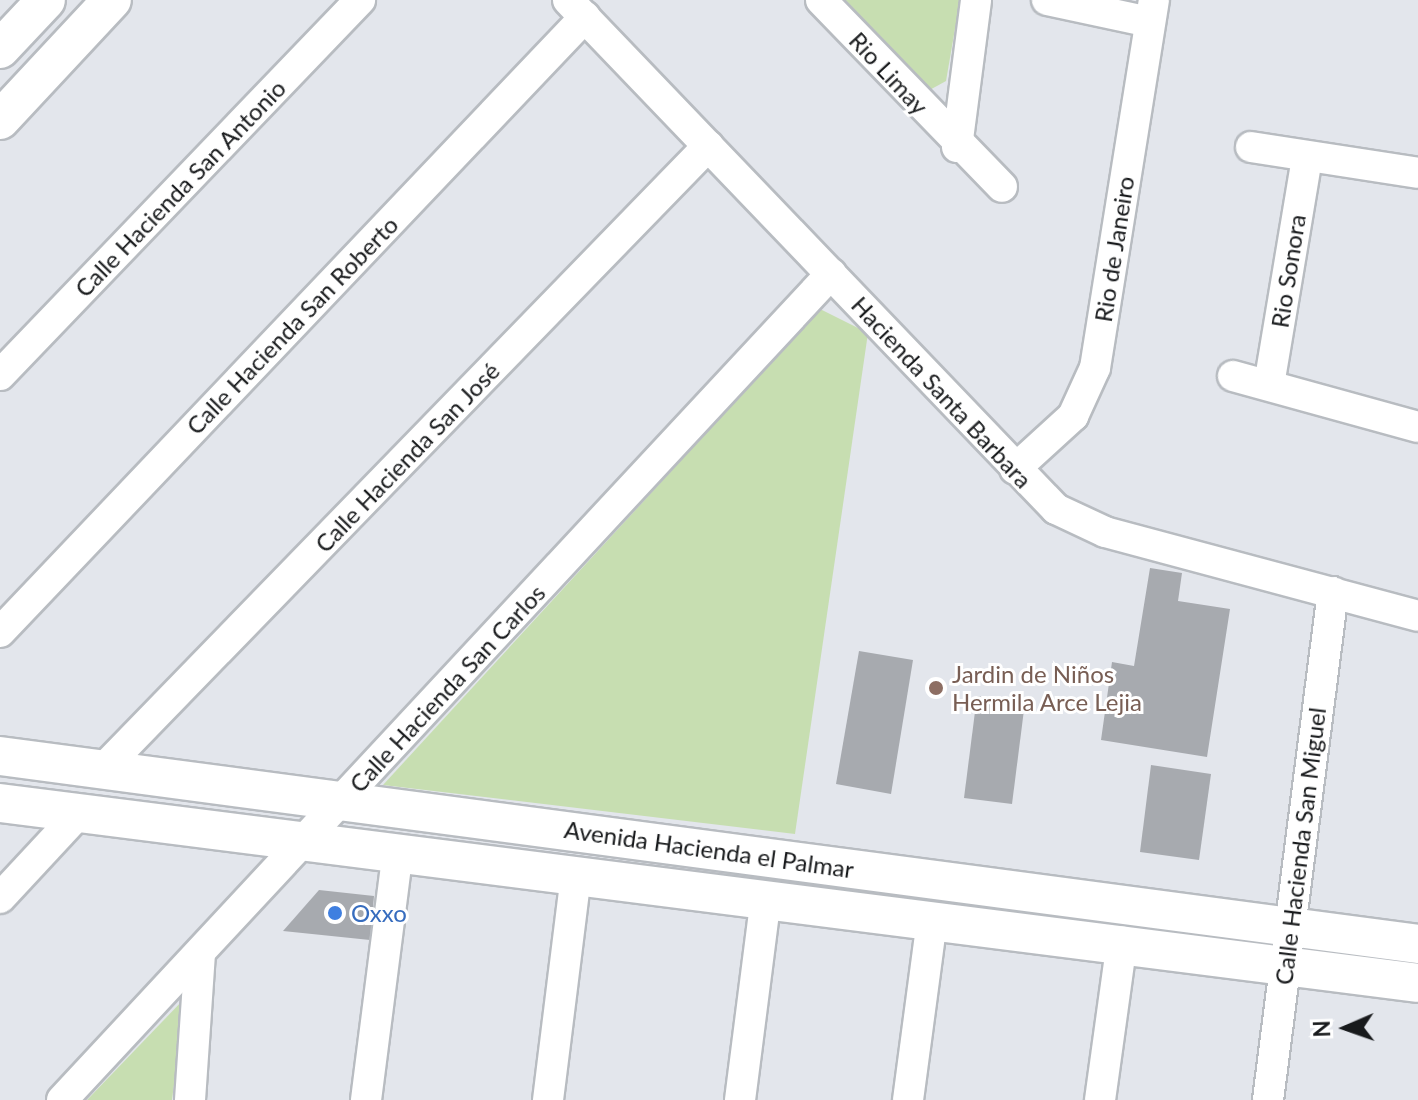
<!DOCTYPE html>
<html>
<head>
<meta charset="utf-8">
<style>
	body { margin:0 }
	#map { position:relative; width:1418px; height:1100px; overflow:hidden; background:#e3e6ec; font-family:Lato,sans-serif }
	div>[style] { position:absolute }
	.green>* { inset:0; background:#c7deb1 }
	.building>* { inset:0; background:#a7aaaf }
	.roads { filter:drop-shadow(2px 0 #b8bcc1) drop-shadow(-2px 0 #b8bcc1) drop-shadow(0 2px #b8bcc1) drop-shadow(0 -2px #b8bcc1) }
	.minor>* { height:30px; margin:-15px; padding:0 15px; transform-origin:15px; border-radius:15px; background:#fff }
	.tertiary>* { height:38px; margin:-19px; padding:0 19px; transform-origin:19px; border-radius:19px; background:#fff }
	.dots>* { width:22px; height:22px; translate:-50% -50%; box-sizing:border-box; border:4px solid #fff; border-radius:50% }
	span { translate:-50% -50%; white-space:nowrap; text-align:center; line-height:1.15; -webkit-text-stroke:6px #fff; paint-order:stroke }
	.street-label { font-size:24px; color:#181a1c }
	.education-label { font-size:24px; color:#785e54 }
	.left { translate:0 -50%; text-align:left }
	.shop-label { font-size:24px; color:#366cbe }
	.north { position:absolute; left:1306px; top:988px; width:80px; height:80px; -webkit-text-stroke:6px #fff; paint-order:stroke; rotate:268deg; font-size:22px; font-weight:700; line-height:32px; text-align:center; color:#181a1c }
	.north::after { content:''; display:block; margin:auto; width:28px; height:36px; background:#181a1c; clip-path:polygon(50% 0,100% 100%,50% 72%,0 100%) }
</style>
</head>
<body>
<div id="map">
	<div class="green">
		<i style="clip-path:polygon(839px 0,960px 0,946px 81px,926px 92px)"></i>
		<i style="clip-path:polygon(820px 309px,868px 333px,795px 834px,383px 785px)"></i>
		<i style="clip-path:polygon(185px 998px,172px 1100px,87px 1100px)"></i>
	</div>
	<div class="building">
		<i style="clip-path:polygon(1150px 568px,1182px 573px,1178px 601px,1230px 609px,1207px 757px,1101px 740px,1112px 662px,1134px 666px)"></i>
		<i style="clip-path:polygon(859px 651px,913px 660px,891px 794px,836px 784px)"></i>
		<i style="clip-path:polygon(977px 696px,1025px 702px,1012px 804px,964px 798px)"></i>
		<i style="clip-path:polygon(1151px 765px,1211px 774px,1199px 860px,1140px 852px)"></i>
		<i style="clip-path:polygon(319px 890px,374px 896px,370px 940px,283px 931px)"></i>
	</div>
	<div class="roads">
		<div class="minor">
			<i style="left:568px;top:0;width:705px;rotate:46.21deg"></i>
			<i style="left:1056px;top:509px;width:54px;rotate:25.1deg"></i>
			<i style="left:1105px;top:532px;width:324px;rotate:15deg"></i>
			<i style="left:821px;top:0;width:260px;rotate:45.9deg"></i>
			<i style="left:1047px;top:0;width:105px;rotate:12.1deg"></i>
			<i style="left:957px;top:147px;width:148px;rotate:-82.6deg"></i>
			<i style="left:1251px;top:147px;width:169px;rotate:8.8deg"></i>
			<i style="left:0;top:375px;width:520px;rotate:-46.17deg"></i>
			<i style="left:1233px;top:376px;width:192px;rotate:15.4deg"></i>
			<i style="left:1269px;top:385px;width:231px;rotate:-80.5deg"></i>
			<i style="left:1015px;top:469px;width:79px;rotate:-42.4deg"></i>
			<i style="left:1073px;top:416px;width:53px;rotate:-65.4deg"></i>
			<i style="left:1095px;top:368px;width:373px;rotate:-80.9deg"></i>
			<i style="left:0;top:632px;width:849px;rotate:-46.43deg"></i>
			<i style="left:105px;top:767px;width:866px;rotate:-45.84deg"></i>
			<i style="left:0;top:898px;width:116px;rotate:-47.1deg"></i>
			<i style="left:62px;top:1100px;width:1129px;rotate:-47.05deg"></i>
			<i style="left:190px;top:1100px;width:145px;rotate:-86.1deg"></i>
			<i style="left:366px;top:1100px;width:252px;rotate:-82.7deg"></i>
			<i style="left:548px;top:1100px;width:228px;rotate:-82.9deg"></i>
			<i style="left:740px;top:1100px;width:204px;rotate:-82.7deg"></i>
			<i style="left:908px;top:1100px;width:182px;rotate:-82.4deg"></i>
			<i style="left:1100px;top:1100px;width:160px;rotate:-82.1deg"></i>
			<i style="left:1268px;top:1100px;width:512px;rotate:-82.71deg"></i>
		</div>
		<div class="tertiary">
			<i style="left:0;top:49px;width:67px;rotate:-46.8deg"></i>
			<i style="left:0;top:120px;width:164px;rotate:-47deg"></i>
			<i style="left:0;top:756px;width:1430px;rotate:7.55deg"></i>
			<i style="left:0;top:803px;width:1429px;rotate:7.23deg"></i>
		</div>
	</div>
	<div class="dots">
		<i style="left:936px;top:688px;background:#8d6e63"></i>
		<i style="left:335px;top:913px;background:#3f7fe0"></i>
	</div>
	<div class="street-label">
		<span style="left:889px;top:73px;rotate:47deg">Rio Limay</span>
		<span style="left:180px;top:188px;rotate:-46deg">Calle Hacienda San Antonio</span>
		<span style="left:1114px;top:249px;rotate:-81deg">Rio de Janeiro</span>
		<span style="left:1288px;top:271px;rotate:-81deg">Rio Sonora</span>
		<span style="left:292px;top:325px;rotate:-46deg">Calle Hacienda San Roberto</span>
		<span style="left:942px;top:392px;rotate:47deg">Hacienda Santa Barbara</span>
		<span style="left:407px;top:457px;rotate:-46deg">Calle Hacienda San José</span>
		<span style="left:447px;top:688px;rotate:-47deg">Calle Hacienda San Carlos</span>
		<span style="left:1300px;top:846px;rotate:-83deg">Calle Hacienda San Miguel</span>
		<span style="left:709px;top:849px;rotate:8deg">Avenida Hacienda el Palmar</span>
	</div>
	<div class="education-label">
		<span class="left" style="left:952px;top:688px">Jardin de Niños<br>Hermila Arce Lejia</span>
	</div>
	<div class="shop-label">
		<span class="left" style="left:351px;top:913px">Oxxo</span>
	</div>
	<div class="north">N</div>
</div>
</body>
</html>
